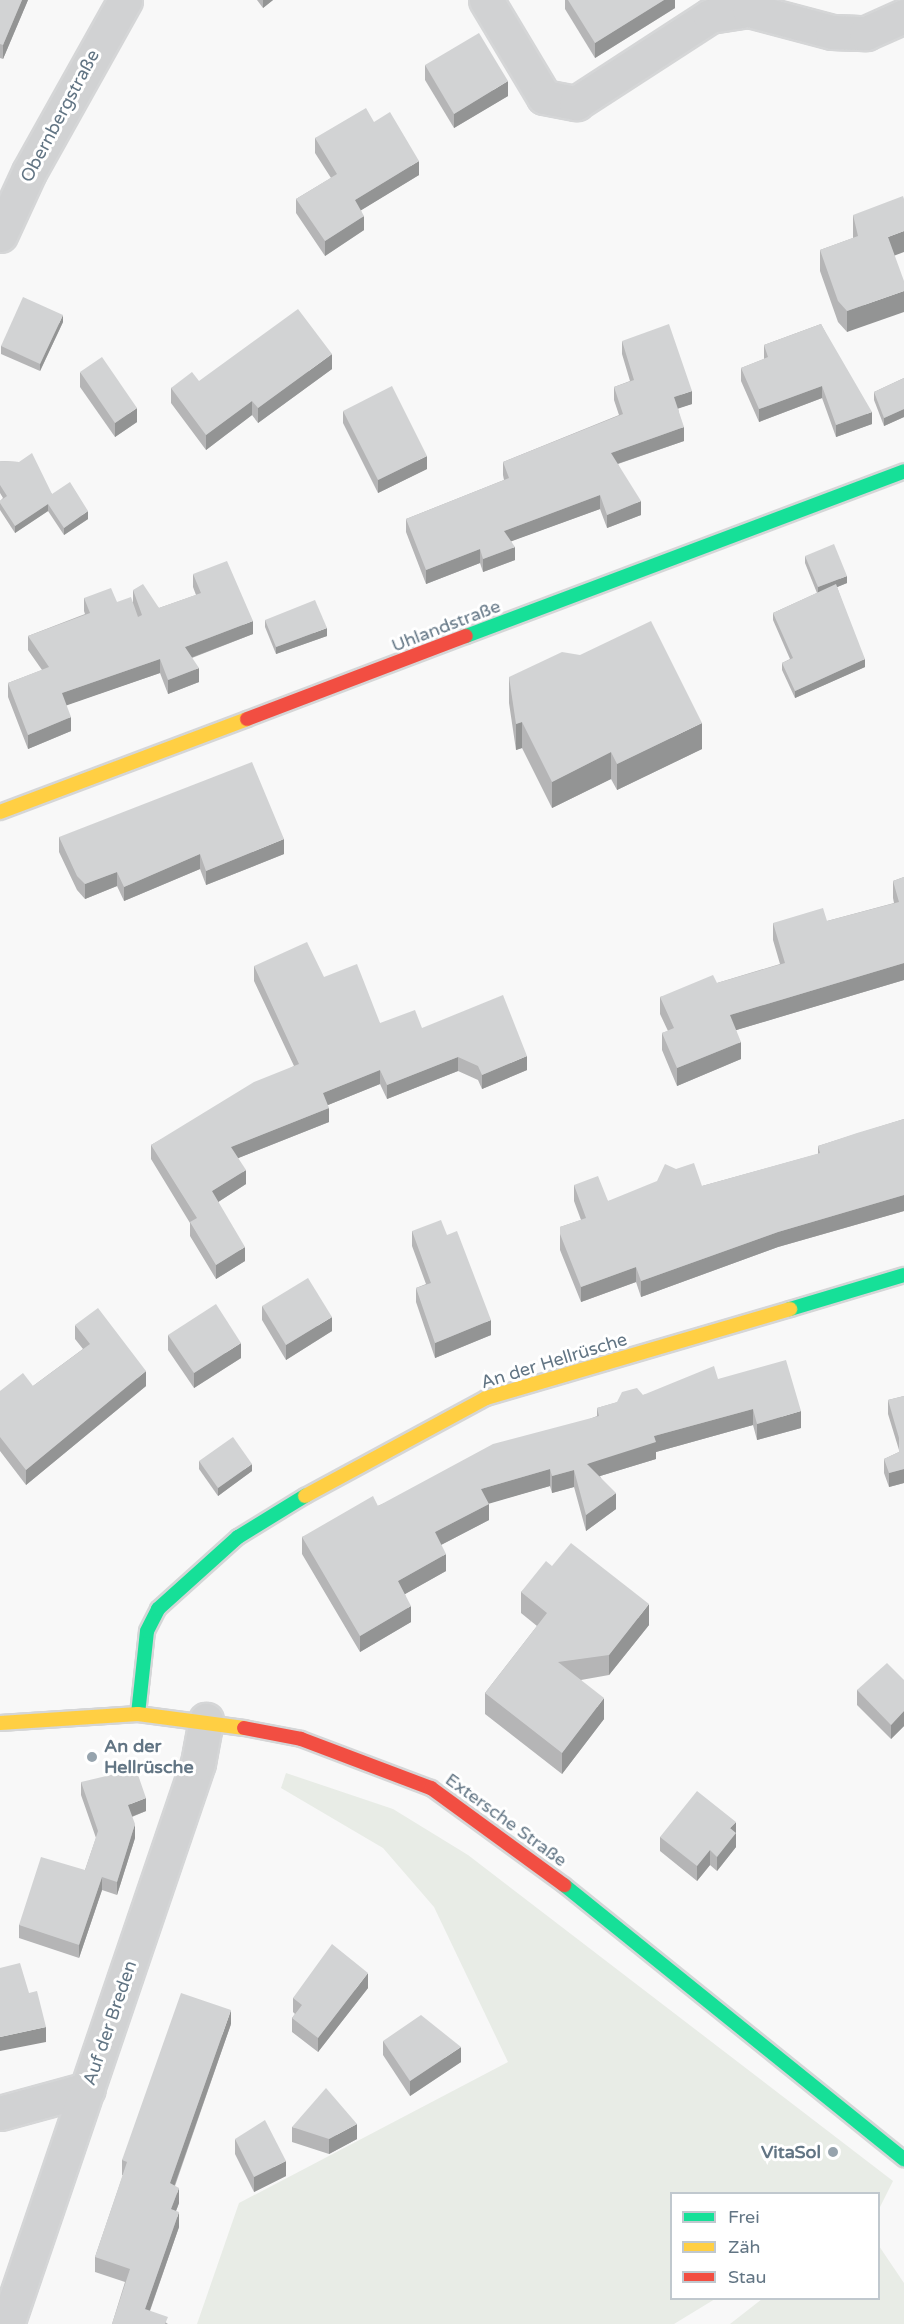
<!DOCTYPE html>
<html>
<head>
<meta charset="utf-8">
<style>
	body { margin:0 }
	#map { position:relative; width:904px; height:2324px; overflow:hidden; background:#f8f8f8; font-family:"Varela Round",sans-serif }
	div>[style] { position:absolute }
	.green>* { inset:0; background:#e8ece6 }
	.roads { filter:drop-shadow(2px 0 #d5d6d7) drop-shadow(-2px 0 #d5d6d7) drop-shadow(0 2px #d5d6d7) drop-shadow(0 -2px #d5d6d7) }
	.street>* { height:33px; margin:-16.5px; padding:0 16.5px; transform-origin:16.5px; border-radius:16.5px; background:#d1d2d3 }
	.fast>* { height:14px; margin:-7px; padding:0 7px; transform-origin:7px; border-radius:7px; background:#16e098 }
	.slow>* { height:14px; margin:-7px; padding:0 7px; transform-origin:7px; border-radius:7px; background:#ffcf43 }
	.jam>* { height:14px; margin:-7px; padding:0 7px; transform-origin:7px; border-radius:7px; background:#f24e42 }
	.wall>* { inset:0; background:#b5b5b6 }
	.shaded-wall>* { inset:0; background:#939494 }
	.building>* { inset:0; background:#d2d3d4 }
	.dots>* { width:16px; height:16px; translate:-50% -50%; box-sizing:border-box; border:3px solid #fff; border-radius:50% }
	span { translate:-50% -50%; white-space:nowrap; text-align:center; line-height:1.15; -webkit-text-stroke:6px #fff; paint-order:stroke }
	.street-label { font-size:18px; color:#627584 }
	.poi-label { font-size:18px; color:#627584; font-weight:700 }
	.left { translate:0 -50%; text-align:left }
	.right { translate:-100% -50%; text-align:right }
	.legend { position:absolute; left:670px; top:2192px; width:210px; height:108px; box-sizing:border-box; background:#fff; border:2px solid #c0c8ce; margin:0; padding:8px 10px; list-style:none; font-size:18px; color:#627584 }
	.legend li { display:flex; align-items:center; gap:12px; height:30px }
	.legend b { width:30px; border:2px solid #c0c8ce }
</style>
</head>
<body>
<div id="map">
	<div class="green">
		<i style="clip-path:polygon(286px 1773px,393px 1809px,468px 1855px,893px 2181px,879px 2209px,878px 2194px,672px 2194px,672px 2298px,715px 2299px,674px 2324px,197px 2324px,239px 2203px,508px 2062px,434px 1907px,383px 1848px,281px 1788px)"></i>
		<i style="clip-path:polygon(879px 2246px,904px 2283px,904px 2324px,730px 2324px,762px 2299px,878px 2298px)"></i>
	</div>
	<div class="roads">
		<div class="street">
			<i style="left:486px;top:0;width:113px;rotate:59.1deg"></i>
			<i style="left:544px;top:97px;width:33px;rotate:11deg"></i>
			<i style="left:576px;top:103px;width:160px;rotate:-33deg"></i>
			<i style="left:710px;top:16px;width:39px;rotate:-9deg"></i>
			<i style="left:749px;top:10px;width:86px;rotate:14.8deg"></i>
			<i style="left:832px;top:32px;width:34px;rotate:2deg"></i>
			<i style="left:866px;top:33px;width:42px;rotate:-24.1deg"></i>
			<i style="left:0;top:235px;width:69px;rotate:-65.3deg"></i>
			<i style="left:29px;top:172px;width:197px;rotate:-60.8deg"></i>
			<i style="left:0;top:2113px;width:91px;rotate:-15.3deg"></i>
			<i style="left:7px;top:2324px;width:593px;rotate:-71.2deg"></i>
			<i style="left:198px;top:1763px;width:44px;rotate:-79.5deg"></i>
		</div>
		<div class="fast">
			<i style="left:466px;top:636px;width:468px;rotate:-20.6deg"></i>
			<i style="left:790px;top:1309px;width:119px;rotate:-16.6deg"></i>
			<i style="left:138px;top:1714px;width:83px;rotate:-83.8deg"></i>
			<i style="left:147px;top:1631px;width:25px;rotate:-63deg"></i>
			<i style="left:158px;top:1609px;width:108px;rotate:-42deg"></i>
			<i style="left:238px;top:1537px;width:79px;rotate:-31.5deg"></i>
			<i style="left:564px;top:1885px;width:437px;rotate:38.9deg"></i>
		</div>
		<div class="slow">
			<i style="left:0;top:812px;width:264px;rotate:-20.6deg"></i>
			<i style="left:305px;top:1496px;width:206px;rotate:-28.4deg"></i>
			<i style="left:486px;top:1398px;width:317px;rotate:-16.3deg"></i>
			<i style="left:0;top:1723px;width:138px;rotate:-3.7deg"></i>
			<i style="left:138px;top:1714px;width:107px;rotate:7.5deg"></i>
		</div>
		<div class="jam">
			<i style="left:247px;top:719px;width:234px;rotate:-20.8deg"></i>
			<i style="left:244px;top:1728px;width:58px;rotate:10.9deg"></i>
			<i style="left:301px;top:1739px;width:139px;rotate:20.7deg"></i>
			<i style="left:431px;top:1788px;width:165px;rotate:36.1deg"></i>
		</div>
	</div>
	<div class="wall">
		<i style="clip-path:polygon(0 0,28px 0,3px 59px,0 58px)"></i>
		<i style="clip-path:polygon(257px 0,273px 0,263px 8px)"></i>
		<i style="clip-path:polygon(565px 0,675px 0,675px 8px,595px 58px,565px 9px)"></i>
		<i style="clip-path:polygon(425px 65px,508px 96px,454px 128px,425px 80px)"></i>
		<i style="clip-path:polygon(374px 122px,419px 175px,361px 210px,364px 230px,325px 256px,296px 213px,296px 199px,331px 178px,315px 153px,315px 138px)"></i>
		<i style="clip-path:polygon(853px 215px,895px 256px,847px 332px,838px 322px,820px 271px,820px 250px,853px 238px)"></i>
		<i style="clip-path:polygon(63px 322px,40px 371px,1px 354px,1px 346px)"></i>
		<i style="clip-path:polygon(821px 324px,872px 424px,836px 437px,822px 398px,759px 422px,741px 381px,741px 368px,764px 359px,764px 345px)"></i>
		<i style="clip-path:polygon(622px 341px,692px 404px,678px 408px,684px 441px,618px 464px,641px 515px,607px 528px,600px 509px,511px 541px,515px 560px,483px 572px,480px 563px,426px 584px,406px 532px,406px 519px,504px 480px,503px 475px,503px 462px,619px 415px,614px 400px,614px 387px,630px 381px,622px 354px)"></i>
		<i style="clip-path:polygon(332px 369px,258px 423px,252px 415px,206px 450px,171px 403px,171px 388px,199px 381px)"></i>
		<i style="clip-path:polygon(80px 372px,137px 422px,115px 437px,80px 387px)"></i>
		<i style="clip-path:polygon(904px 378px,904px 417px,884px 426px,874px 400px,874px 392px)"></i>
		<i style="clip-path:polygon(343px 411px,427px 469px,378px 493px,343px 423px)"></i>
		<i style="clip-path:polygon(0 461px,19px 462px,52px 494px,88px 519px,64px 535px,48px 511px,15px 533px,0 510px,0 501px,3px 498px,0 493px)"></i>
		<i style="clip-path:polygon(805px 556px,847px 583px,837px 587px,865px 667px,795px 698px,782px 670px,782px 663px,790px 659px,773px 620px,773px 613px,817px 593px,805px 563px)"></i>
		<i style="clip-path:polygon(193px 574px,253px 634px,192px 658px,199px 682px,168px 694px,160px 673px,66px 705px,71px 731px,28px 749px,8px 697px,8px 683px,42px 670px,28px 650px,28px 636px,85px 614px,84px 611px,84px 598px,117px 602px,133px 602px,133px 590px,159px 608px,196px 595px,193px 587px)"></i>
		<i style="clip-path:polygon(265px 620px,327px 636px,276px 654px,265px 627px)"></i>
		<i style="clip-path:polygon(509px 677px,702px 749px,617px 790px,611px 779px,552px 808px,522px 748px,516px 750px,509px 703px)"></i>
		<i style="clip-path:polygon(59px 837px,284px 854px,206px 885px,200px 869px,124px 901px,117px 886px,85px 899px,77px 890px,59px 852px)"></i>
		<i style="clip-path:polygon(904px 877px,904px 980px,736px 1030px,741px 1059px,677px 1086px,662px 1050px,662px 1033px,668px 1031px,660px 1014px,660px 997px,717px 983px,780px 964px,773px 940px,773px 923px,827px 921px,894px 903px,893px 898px,893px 881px)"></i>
		<i style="clip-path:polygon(254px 966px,324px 977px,380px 1023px,422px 1028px,527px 1070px,482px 1089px,478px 1080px,458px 1071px,387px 1099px,380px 1084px,328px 1105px,329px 1122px,238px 1158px,246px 1184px,218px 1202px,245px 1261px,216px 1279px,190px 1236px,190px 1223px,151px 1159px,151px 1145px,294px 1066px,254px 981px)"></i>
		<i style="clip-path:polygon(904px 1119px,904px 1211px,778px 1247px,641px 1297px,636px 1282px,581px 1302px,560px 1250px,560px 1227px,581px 1220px,574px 1201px,574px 1185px,608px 1201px,702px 1186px,818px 1154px,818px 1146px)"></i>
		<i style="clip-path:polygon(412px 1231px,447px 1235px,491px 1335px,435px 1358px,416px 1302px,416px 1288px,426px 1284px,412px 1246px)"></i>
		<i style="clip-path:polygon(262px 1306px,332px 1331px,286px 1360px,262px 1320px)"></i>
		<i style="clip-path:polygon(75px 1325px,146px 1386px,26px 1485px,0 1451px,0 1391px,33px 1386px,83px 1349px,75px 1339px)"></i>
		<i style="clip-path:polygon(168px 1335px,241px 1358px,194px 1388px,168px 1350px)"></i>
		<i style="clip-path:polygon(718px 1379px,801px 1428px,757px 1440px,753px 1425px,656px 1452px,656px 1459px,600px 1476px,616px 1509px,586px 1531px,574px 1487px,552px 1493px,550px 1486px,489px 1503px,489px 1520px,441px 1545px,446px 1571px,405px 1594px,411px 1622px,360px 1652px,302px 1554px,302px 1537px,597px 1416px,597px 1408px,643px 1395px)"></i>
		<i style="clip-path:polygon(904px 1396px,904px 1483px,889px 1487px,884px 1473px,884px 1459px,899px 1452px,899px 1450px,888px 1414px,888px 1400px)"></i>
		<i style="clip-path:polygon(199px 1461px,252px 1471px,218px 1496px,199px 1469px)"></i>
		<i style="clip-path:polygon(552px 1566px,649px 1625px,609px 1675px,581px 1680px,604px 1719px,562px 1774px,485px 1714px,485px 1693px,537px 1626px,521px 1613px,521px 1592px)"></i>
		<i style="clip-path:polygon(904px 1680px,904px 1726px,891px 1739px,857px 1705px,857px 1690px)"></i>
		<i style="clip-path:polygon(81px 1782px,146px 1811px,132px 1817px,135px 1838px,117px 1895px,102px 1890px,79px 1958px,19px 1938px,19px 1925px,85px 1870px,96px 1838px,81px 1795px)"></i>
		<i style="clip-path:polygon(736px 1832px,736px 1847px,717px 1871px,710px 1865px,697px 1881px,660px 1851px,660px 1837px)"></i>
		<i style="clip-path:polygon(368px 1988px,318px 2052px,292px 2032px,292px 2018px,295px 2014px,293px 2012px,293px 1998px)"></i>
		<i style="clip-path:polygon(231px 2024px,175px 2186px,179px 2203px,176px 2211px,179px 2227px,150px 2311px,168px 2324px,112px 2324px,125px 2282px,95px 2272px,95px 2257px,123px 2175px,122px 2175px,122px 2160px)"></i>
		<i style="clip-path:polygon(383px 2041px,461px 2062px,410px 2096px,383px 2055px)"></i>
		<i style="clip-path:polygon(292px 2127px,357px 2139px,329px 2154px,292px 2142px)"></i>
		<i style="clip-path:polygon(235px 2139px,286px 2176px,254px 2192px,235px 2154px)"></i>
	</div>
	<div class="shaded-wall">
		<i style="clip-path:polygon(22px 0,28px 0,3px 59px,3px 45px)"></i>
		<i style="clip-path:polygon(263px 0,273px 0,263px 8px)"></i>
		<i style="clip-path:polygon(664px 0,675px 0,675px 8px,595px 58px,595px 43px)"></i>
		<i style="clip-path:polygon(508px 81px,508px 96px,454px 128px,454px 114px)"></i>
		<i style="clip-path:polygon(419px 161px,419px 175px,355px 214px,355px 200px)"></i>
		<i style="clip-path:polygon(364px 216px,364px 230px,325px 256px,325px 241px)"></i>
		<i style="clip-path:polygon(904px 231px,904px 252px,888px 258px,888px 237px)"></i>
		<i style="clip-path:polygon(904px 291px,904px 312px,847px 332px,847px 311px)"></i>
		<i style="clip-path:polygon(63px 315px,63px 322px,40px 371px,40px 364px)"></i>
		<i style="clip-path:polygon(332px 354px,332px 369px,258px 423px,258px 408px)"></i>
		<i style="clip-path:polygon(822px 386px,822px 398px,759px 422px,759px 409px)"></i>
		<i style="clip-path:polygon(692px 391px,692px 404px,674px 410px,674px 397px)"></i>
		<i style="clip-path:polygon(252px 401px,252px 415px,206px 450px,206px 435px)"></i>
		<i style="clip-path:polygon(137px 408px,137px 422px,115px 437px,115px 423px)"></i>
		<i style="clip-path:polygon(904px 409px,904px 417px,884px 426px,884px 418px)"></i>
		<i style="clip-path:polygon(872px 412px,872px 424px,836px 437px,836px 425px)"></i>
		<i style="clip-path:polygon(684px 427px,684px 441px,611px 466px,611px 453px)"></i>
		<i style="clip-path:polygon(427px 456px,427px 469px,378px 493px,378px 480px)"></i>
		<i style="clip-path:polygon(600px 495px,600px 509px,504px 544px,504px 531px)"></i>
		<i style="clip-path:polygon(641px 501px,641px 515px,607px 528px,607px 515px)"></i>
		<i style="clip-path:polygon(48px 504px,48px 511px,15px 533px,15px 526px)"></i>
		<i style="clip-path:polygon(88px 511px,88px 519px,64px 535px,64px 528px)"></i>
		<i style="clip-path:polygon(515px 547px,515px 560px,483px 572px,483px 559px)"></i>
		<i style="clip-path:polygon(480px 549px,480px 563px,426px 584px,426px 570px)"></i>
		<i style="clip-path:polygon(847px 576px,847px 583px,818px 595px,818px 587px)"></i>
		<i style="clip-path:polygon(253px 621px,253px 634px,185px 660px,185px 647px)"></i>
		<i style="clip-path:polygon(327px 628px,327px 636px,276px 654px,276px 647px)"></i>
		<i style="clip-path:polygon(160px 659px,160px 673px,62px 707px,62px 693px)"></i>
		<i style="clip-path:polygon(865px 659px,865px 667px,795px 698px,795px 691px)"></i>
		<i style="clip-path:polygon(199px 668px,199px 682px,168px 694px,168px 680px)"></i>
		<i style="clip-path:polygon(71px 717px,71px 731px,28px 749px,28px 735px)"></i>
		<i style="clip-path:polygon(522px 722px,522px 748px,516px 750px,516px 724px)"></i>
		<i style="clip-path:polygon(702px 723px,702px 749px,617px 790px,617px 764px)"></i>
		<i style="clip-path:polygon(611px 752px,611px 779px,552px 808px,552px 782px)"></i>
		<i style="clip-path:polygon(284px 839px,284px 854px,206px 885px,206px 871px)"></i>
		<i style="clip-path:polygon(200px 854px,200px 869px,124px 901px,124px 887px)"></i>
		<i style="clip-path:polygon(117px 872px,117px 886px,85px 899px,85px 884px)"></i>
		<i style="clip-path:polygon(904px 963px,904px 980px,730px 1032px,730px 1015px)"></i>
		<i style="clip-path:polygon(741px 1042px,741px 1059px,677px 1086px,677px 1068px)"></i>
		<i style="clip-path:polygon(527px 1056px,527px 1070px,482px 1089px,482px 1075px)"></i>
		<i style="clip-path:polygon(458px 1057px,458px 1071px,387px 1099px,387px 1085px)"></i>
		<i style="clip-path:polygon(380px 1070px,380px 1084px,323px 1107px,323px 1093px)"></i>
		<i style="clip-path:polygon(329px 1108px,329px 1122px,231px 1161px,231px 1147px)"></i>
		<i style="clip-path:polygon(246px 1170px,246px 1184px,212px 1206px,212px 1191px)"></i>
		<i style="clip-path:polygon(904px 1195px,904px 1211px,778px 1247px,641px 1297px,641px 1281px,778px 1232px)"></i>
		<i style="clip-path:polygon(245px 1247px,245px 1261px,216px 1279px,216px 1265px)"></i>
		<i style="clip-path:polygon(636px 1267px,636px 1282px,581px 1302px,581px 1287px)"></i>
		<i style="clip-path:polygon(332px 1317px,332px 1331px,286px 1360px,286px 1345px)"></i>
		<i style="clip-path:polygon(491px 1320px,491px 1335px,435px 1358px,435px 1343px)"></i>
		<i style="clip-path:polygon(241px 1343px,241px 1358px,194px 1388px,194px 1373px)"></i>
		<i style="clip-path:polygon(146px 1371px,146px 1386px,26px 1485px,26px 1470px)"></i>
		<i style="clip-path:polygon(753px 1409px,753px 1425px,656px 1452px,656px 1459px,587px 1480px,587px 1464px,654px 1436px)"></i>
		<i style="clip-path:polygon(801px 1411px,801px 1428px,757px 1440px,757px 1424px)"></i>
		<i style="clip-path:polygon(252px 1464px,252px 1471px,218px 1496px,218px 1488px)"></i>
		<i style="clip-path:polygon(550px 1469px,550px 1486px,481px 1506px,481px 1489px)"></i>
		<i style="clip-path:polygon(904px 1469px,904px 1483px,889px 1487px,889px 1473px)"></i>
		<i style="clip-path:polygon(574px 1470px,574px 1487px,552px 1493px,552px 1476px)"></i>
		<i style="clip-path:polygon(616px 1493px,616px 1509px,586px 1531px,586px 1515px)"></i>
		<i style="clip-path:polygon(489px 1504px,489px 1520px,435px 1548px,435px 1532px)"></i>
		<i style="clip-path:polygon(446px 1554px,446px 1571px,398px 1598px,398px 1581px)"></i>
		<i style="clip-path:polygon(649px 1604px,649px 1625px,609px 1675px,609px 1655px)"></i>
		<i style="clip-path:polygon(411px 1606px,411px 1622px,360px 1652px,360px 1636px)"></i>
		<i style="clip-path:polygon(604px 1698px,604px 1719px,562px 1774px,562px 1753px)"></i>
		<i style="clip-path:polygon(904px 1711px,904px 1726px,891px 1739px,891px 1725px)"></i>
		<i style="clip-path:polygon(146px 1798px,146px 1811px,128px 1818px,128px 1805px)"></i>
		<i style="clip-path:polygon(736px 1822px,736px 1847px,717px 1871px,717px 1857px,730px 1828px)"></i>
		<i style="clip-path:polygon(135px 1824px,135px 1838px,117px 1895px,117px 1882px)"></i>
		<i style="clip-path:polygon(710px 1850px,710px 1865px,697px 1881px,697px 1866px)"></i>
		<i style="clip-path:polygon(102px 1877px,102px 1890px,79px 1958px,79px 1945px)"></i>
		<i style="clip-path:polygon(368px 1973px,368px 1988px,318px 2052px,318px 2038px)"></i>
		<i style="clip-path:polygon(231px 2010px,231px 2024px,170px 2198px,170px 2183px)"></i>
		<i style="clip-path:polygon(46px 2027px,46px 2042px,0 2051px,0 2037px)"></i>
		<i style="clip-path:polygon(461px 2047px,461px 2062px,410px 2096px,410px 2081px)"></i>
		<i style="clip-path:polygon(357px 2124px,357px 2139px,329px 2154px,329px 2139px)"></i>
		<i style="clip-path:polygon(286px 2161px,286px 2176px,254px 2192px,254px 2177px)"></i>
		<i style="clip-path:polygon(179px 2188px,179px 2203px,171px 2224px,171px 2209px)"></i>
		<i style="clip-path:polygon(179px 2212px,179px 2227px,145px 2324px,145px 2309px)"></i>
	</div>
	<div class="building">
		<i style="clip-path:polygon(0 0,22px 0,3px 45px,0 44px)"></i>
		<i style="clip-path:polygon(568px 0,664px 0,595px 43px)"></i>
		<i style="clip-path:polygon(479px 33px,508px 81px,454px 114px,425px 65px)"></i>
		<i style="clip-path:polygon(366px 108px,374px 122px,390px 112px,419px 161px,355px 200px,364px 216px,325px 241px,296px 199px,337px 174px,315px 138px)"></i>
		<i style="clip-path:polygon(903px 196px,904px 199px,904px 231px,888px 237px,904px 281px,904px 291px,847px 311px,838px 301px,820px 250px,858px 236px,853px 215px)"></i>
		<i style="clip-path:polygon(23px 297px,63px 315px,40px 364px,1px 346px)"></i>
		<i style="clip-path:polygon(298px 309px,332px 354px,258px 408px,252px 401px,206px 435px,171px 388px,192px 372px,199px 381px)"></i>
		<i style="clip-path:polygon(669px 324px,692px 391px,674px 397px,684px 427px,611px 453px,641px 501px,607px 515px,600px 495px,504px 531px,515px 547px,483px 559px,480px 549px,426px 570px,406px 519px,509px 478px,503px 462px,623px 414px,614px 387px,634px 380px,622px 341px)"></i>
		<i style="clip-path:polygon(821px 324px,872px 412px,836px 425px,822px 386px,759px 409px,741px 368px,768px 357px,764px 345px)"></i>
		<i style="clip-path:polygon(102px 357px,137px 408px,115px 423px,80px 372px)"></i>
		<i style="clip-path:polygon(904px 378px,904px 409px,884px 418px,874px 392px)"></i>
		<i style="clip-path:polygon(392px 386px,427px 456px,378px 480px,343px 411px)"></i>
		<i style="clip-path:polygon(32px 453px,52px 494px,70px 482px,88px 511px,64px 528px,48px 504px,15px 526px,0 503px,0 501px,7px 496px,0 485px,0 461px,19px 462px)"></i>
		<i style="clip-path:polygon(834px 544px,847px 576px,818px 587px,805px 556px)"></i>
		<i style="clip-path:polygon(227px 561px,253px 621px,185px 647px,199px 668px,168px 680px,160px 659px,62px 693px,71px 717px,28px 735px,8px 683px,49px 667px,28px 636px,90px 613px,84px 598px,111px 588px,117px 602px,131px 597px,138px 617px,142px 615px,133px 590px,143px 584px,159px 608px,201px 593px,193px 574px)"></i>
		<i style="clip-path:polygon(836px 584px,865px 659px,795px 691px,782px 663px,793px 658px,773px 613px)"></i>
		<i style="clip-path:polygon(315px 600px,327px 628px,276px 647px,265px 620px)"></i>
		<i style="clip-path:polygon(651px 621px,702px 723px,617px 764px,611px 752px,552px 782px,522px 722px,516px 724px,509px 677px,562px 652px,580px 655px)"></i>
		<i style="clip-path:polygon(252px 762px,284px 839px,206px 871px,200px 854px,124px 887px,117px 872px,85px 884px,77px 876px,59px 837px)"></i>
		<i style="clip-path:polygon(904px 877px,904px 963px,730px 1015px,741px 1042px,677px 1068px,662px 1033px,674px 1028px,660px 997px,713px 975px,717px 983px,785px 963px,773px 923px,823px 908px,827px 921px,899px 902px,893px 881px)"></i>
		<i style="clip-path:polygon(307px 942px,324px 977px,357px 964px,380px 1023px,415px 1010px,422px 1028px,503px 995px,527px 1056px,482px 1075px,478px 1066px,458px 1057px,387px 1085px,380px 1070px,323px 1093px,329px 1108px,231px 1147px,246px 1170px,212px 1191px,245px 1247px,216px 1265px,190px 1222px,197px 1218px,151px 1145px,254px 1082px,299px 1064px,254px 966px)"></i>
		<i style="clip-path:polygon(904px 1119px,904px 1195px,778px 1232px,641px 1281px,636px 1267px,581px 1287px,560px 1234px,560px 1227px,586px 1218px,574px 1185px,598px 1176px,608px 1201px,657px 1181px,665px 1164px,676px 1169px,694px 1163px,702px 1186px,820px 1153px,818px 1146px,857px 1133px)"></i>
		<i style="clip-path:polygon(441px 1220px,447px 1235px,457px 1231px,491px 1320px,435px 1343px,416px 1288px,431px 1283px,412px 1231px)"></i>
		<i style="clip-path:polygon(308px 1278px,332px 1317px,286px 1345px,262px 1306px)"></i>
		<i style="clip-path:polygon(216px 1304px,241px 1343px,194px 1373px,168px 1335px)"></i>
		<i style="clip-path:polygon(98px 1308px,146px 1371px,26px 1470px,0 1437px,0 1391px,23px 1373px,33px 1386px,90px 1344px,75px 1325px)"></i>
		<i style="clip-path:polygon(786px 1360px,801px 1411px,757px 1424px,753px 1409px,654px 1436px,656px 1442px,587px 1464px,616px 1493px,586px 1515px,574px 1470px,552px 1476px,550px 1469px,481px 1489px,489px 1504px,435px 1532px,446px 1554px,398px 1581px,411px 1606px,360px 1636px,302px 1537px,373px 1496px,378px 1506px,493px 1444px,599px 1416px,597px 1408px,617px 1402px,622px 1392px,637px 1388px,643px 1395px,714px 1366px,718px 1379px)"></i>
		<i style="clip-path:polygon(904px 1396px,904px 1469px,889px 1473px,884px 1459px,899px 1452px,899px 1438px,888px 1400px)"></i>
		<i style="clip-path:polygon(233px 1437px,252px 1464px,218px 1488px,199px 1461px)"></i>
		<i style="clip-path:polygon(571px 1543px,649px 1604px,609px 1655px,558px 1662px,604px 1698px,562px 1753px,485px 1693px,547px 1613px,521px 1592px,546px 1561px,552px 1566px)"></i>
		<i style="clip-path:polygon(887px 1663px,904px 1680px,904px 1711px,891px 1725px,857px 1690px)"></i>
		<i style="clip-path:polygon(136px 1769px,146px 1798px,128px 1805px,135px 1824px,117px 1882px,102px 1877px,79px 1945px,19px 1925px,41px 1857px,85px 1870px,98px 1831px,81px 1782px)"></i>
		<i style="clip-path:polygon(697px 1791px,736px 1822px,730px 1828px,736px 1833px,717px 1857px,710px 1850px,697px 1866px,660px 1837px)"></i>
		<i style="clip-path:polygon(332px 1944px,368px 1973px,318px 2038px,292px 2018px,302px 2005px,293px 1998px)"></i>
		<i style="clip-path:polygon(20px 1963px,29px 1993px,37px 1991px,46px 2027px,0 2037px,0 1968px)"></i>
		<i style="clip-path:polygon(181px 1993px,231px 2010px,170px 2183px,179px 2188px,171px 2209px,179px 2212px,145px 2309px,168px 2317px,165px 2324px,112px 2324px,130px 2269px,95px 2257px,127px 2162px,122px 2160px)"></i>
		<i style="clip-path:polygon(421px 2015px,461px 2047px,410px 2081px,383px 2041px)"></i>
		<i style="clip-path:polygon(326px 2088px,357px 2124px,329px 2139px,292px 2127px)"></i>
		<i style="clip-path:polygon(265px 2120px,286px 2161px,254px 2177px,235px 2139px)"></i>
	</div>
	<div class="dots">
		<i style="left:92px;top:1757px;background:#96a3ad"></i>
		<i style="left:833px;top:2152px;background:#96a3ad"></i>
	</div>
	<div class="street-label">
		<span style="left:60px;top:116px;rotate:-62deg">Obernbergstraße</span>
		<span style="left:446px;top:626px;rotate:-21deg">Uhlandstraße</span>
		<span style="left:554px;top:1361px;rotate:-17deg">An der Hellrüsche</span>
		<span style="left:506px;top:1820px;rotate:36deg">Extersche Straße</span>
		<span style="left:110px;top:2023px;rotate:-71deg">Auf der Breden</span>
	</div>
	<div class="poi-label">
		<span class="left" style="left:104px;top:1757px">An der<br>Hellrüsche</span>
		<span class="right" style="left:821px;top:2152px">VitaSol</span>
	</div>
	<ul class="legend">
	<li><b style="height:8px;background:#16e098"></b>Frei</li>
	<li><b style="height:8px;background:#ffcf43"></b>Zäh</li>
	<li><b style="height:8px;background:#f24e42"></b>Stau</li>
	</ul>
</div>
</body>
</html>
